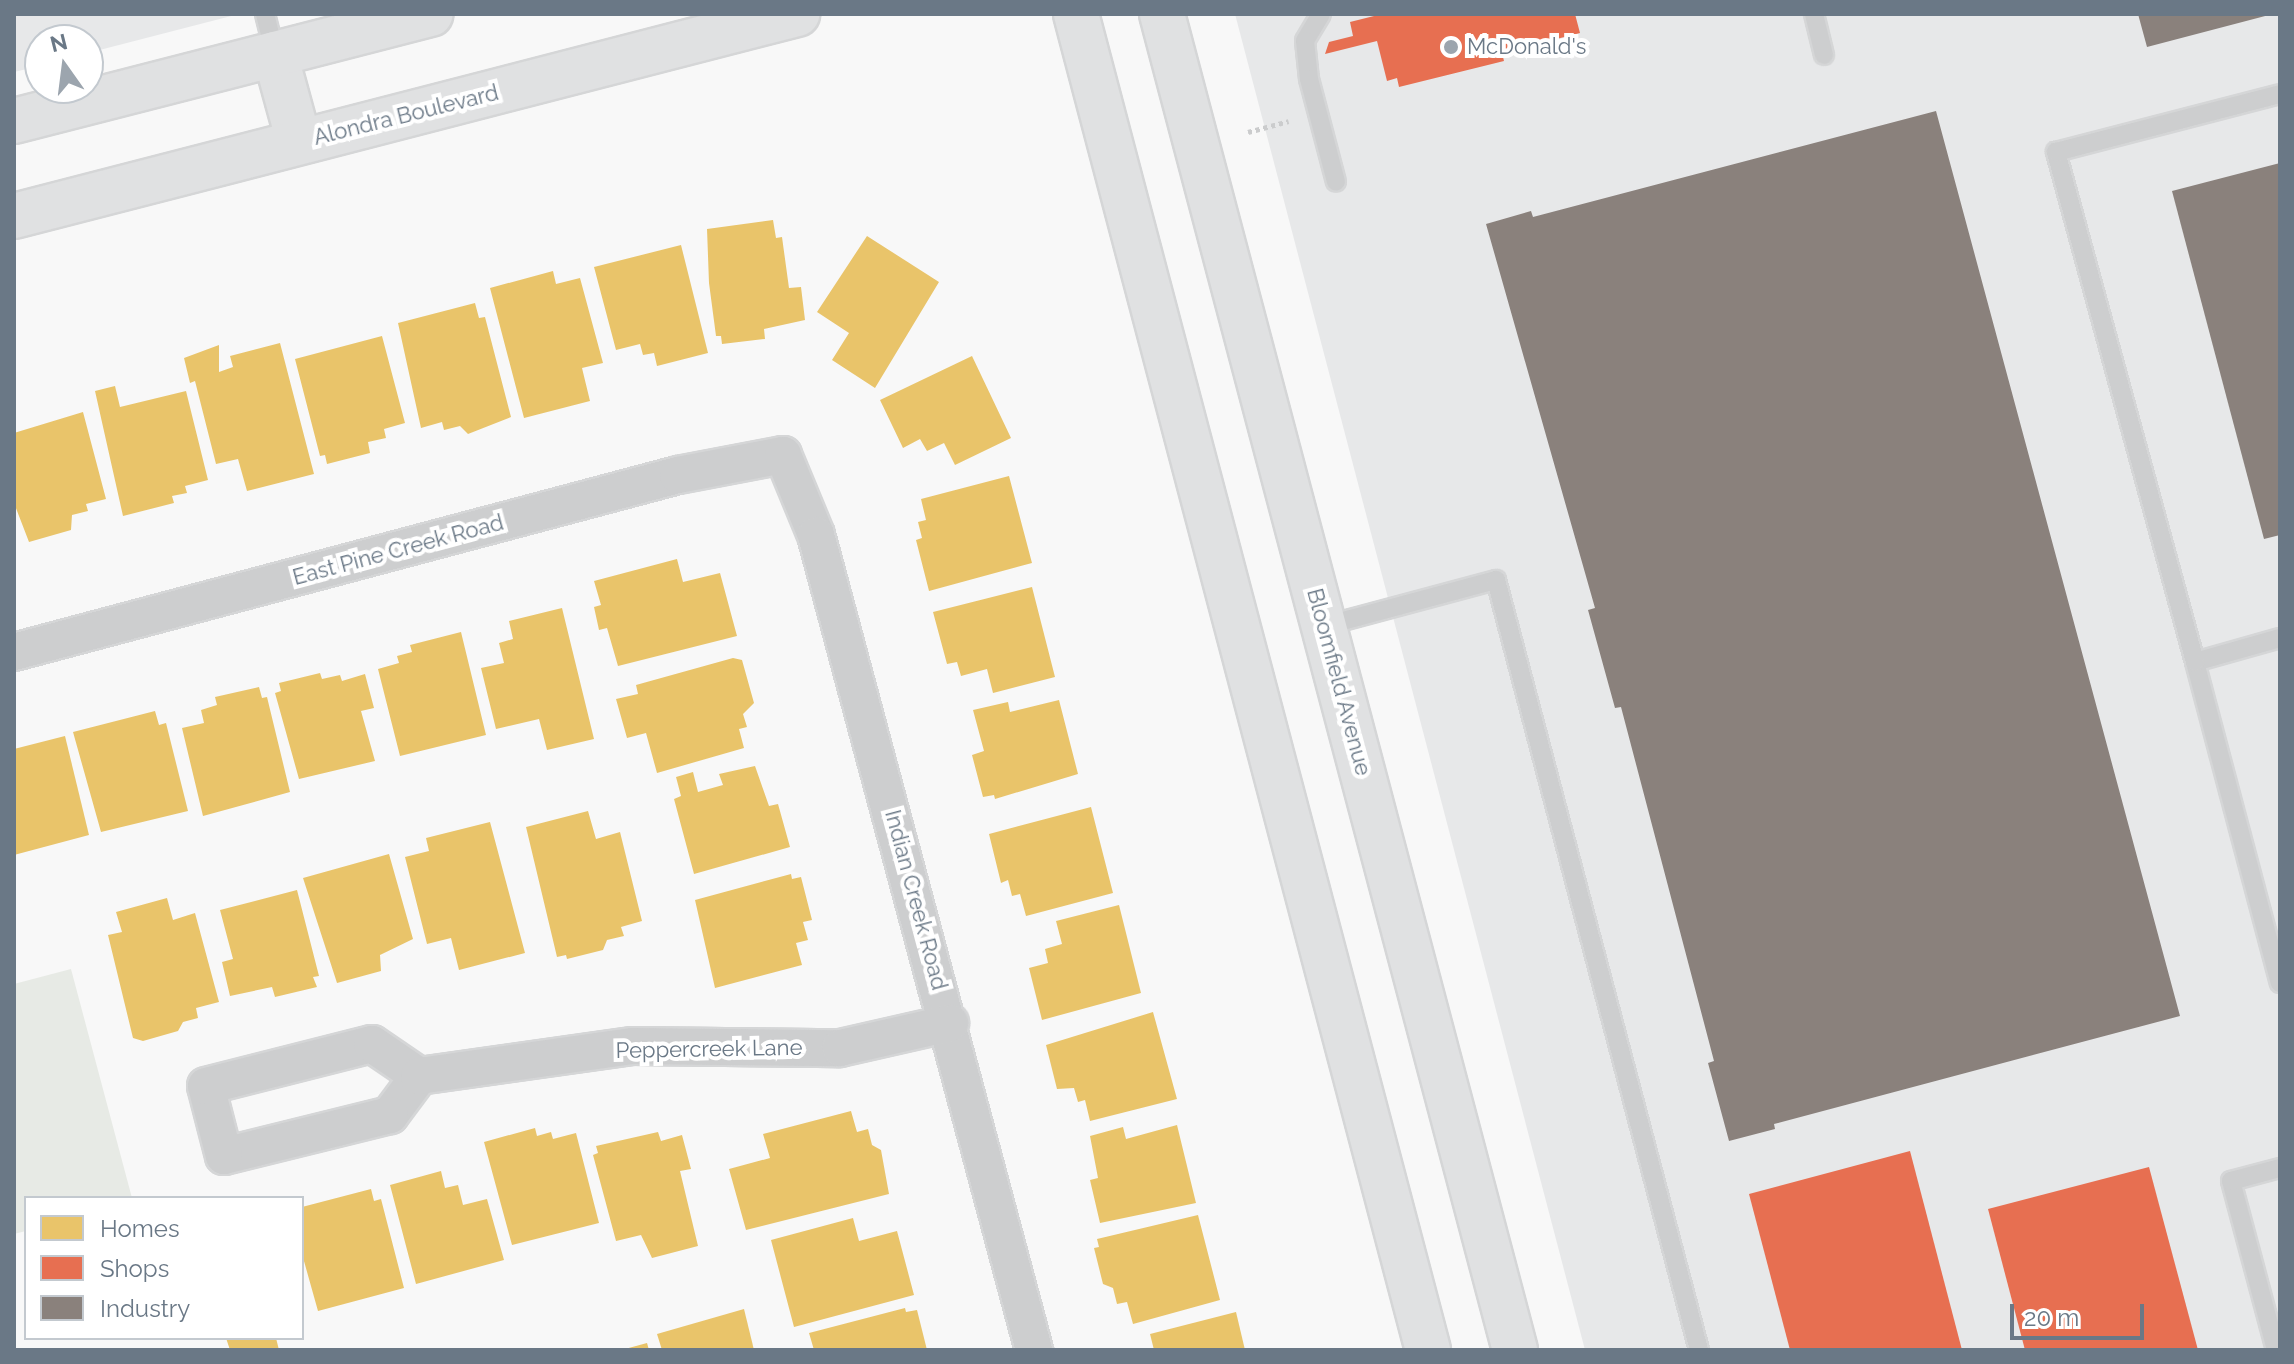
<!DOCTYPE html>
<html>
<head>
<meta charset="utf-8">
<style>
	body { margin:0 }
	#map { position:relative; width:2294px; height:1364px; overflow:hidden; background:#f8f8f8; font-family:Raleway,sans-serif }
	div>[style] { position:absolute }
	.built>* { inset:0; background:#e7e8e9 }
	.green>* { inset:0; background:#e7eae5 }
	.homes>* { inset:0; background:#e9c46a }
	.shops>* { inset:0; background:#e76f51 }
	.industry>* { inset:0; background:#8a817c }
	.path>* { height:5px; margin-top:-2.5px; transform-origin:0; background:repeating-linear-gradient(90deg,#cbcccd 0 4px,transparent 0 8px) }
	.roads { filter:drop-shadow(2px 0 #d5d6d7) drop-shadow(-2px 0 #d5d6d7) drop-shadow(0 2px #d5d6d7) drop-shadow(0 -2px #d5d6d7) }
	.service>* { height:18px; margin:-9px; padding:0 9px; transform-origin:9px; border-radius:9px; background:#cdcecf }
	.minor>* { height:36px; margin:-18px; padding:0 18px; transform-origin:18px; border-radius:18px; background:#cdcecf }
	.secondary>* { height:44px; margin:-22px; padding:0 22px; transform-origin:22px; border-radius:22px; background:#e0e1e2 }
	.dots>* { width:22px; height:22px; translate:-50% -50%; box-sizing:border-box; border:4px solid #fff; border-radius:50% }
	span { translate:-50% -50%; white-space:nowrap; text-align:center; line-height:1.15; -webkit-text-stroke:8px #fff; paint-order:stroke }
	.poi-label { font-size:22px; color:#6a7886 }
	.left { translate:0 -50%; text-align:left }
	.street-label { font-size:22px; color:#6a7886 }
	.frame { position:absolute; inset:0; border:16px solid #6a7886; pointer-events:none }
	.legend { position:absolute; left:24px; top:1196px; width:280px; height:144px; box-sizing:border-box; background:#fff; border:2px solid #c3c9cf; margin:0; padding:10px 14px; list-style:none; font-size:24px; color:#6a7886 }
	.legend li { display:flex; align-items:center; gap:16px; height:40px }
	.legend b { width:40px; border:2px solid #c3c9cf }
	.north { position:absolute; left:24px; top:24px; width:80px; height:80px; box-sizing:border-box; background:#fff; border:2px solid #c3c9cf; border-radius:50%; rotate:346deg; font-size:22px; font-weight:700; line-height:32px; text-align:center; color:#6a7886 }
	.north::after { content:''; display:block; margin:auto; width:28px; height:36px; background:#9ca5ae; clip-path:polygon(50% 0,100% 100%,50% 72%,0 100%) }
	.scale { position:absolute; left:2010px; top:1304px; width:134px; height:36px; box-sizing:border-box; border:4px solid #6a7886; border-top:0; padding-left:10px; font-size:24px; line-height:28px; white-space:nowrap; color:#6a7886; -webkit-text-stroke:6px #fff; paint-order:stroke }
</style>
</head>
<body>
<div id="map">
	<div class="built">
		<i style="clip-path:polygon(14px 14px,239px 14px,88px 53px,88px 40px,40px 40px,40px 66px,14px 72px)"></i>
		<i style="clip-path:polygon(1235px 14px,2280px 14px,2280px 1350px,1585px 1350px)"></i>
	</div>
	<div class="green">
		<i style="clip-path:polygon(71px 969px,132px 1198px,26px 1198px,26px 1231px,14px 1234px,14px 984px)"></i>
	</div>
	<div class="homes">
		<i style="clip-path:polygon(773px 220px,776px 238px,782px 237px,789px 288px,801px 287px,805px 320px,764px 329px,765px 339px,722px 344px,721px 336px,716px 336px,709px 283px,707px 229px)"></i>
		<i style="clip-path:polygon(867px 236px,939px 282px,875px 388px,832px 360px,849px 333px,817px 312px)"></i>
		<i style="clip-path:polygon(681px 245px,708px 353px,657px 366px,654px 353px,643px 355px,640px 344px,616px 350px,594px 267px)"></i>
		<i style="clip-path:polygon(553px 271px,556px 284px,580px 278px,603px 363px,582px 368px,590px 401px,524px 418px,490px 288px)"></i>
		<i style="clip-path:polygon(475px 303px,479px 318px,485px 317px,511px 417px,468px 434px,460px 426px,444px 430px,442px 422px,421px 428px,398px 323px)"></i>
		<i style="clip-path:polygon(382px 336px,405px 423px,384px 429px,386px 438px,368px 442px,370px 453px,327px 464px,325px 455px,320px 456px,295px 359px)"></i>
		<i style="clip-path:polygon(280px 343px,314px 474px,247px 491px,238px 459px,216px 464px,195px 381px,190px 383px,184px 358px,219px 345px,219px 372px,233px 367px,230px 356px)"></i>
		<i style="clip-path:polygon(972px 356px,1011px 438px,955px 465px,944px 443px,927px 451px,920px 439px,903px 448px,880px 400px)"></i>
		<i style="clip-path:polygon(115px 386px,120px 407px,186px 391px,208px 480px,185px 486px,187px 493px,172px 496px,174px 503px,123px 516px,95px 391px)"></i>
		<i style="clip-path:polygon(83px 412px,106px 499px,86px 504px,88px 511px,72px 515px,71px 530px,29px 542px,14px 503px,14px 433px)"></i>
		<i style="clip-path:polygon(1009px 476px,1032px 563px,929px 591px,916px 540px,922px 538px,918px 522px,926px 520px,921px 499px)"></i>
		<i style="clip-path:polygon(677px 559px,683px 582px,720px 573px,737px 636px,618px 666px,607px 628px,599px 630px,594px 607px,601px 605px,594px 581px)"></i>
		<i style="clip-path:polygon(1032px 587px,1055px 677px,993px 693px,987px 669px,961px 676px,957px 662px,947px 664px,933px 612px)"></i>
		<i style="clip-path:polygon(562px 608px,594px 739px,547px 750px,539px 719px,496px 729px,481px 668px,504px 663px,499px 643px,513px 639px,509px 621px)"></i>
		<i style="clip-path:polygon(461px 632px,486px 735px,400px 756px,378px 669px,399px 663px,397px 656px,412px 652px,410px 645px)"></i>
		<i style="clip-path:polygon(733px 658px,742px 660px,754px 703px,743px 714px,747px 727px,739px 729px,744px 748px,657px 773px,646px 733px,627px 738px,616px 699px,638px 694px,636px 685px)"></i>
		<i style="clip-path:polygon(320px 673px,322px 679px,340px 675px,342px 681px,365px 674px,374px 708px,361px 711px,375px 761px,299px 779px,275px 693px,281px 691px,279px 683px)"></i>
		<i style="clip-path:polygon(259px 687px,262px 698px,267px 697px,290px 792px,203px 816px,182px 728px,204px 723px,201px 710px,217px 705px,215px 697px)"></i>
		<i style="clip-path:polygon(1059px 700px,1078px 774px,995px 799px,994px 795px,983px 797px,972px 755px,984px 751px,973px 710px,1008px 702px,1010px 712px)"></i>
		<i style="clip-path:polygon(155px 711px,159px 725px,166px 723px,188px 811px,101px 832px,73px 732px)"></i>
		<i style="clip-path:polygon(65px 736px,89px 835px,14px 855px,14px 749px)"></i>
		<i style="clip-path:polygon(755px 766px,769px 806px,778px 804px,790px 847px,694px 874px,674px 799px,681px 796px,676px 777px,693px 772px,698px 792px,723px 785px,719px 774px)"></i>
		<i style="clip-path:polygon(1091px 807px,1113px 893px,1026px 916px,1020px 894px,1012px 896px,1008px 880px,1001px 883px,989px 834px)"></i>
		<i style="clip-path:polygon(588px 811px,596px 839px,620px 832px,642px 921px,621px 927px,624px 936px,607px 940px,603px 950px,567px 959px,566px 955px,557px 957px,526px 827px)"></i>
		<i style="clip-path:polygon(490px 822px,525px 953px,459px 970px,451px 938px,427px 944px,405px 857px,429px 851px,426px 838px)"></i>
		<i style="clip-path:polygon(389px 854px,413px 939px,380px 955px,381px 971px,337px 983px,303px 878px)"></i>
		<i style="clip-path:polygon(791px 874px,792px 879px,801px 877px,812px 920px,803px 922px,808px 940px,796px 943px,802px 965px,715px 988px,695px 900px)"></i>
		<i style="clip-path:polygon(297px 890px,319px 976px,313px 977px,317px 987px,275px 997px,272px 987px,230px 996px,222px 962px,233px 959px,220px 910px)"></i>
		<i style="clip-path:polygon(167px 898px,173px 920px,195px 913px,219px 1002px,196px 1008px,198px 1018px,183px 1022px,178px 1031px,143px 1041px,133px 1038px,108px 935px,122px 932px,116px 912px)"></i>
		<i style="clip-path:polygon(1119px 905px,1141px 993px,1042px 1020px,1029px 968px,1048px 963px,1045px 949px,1062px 944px,1056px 921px)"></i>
		<i style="clip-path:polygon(1153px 1012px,1177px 1099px,1090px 1121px,1085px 1100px,1078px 1102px,1074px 1088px,1057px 1089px,1046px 1045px)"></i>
		<i style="clip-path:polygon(851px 1111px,857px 1132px,868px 1129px,872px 1145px,881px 1150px,889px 1194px,746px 1230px,729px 1169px,770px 1158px,763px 1134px)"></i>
		<i style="clip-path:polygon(1177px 1125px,1196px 1203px,1100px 1223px,1090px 1180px,1098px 1178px,1090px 1136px,1123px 1127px,1126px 1139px)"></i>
		<i style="clip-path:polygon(535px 1128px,537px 1136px,551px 1132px,553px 1139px,576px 1133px,599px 1223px,512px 1245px,484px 1142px)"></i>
		<i style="clip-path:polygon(658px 1132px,661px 1141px,682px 1135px,691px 1169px,680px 1171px,698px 1246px,652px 1258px,641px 1235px,616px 1241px,593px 1155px,598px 1153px,596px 1146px)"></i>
		<i style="clip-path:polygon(441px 1171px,445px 1188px,458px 1185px,463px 1205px,487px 1199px,504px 1260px,416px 1284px,390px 1185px)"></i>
		<i style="clip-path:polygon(371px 1189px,374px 1201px,381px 1199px,404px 1288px,318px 1311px,302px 1254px,302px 1207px)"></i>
		<i style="clip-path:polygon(1198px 1215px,1220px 1300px,1133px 1324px,1127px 1302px,1117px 1304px,1113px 1288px,1103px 1284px,1094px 1248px,1099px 1247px,1097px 1239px)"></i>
		<i style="clip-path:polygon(853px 1218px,859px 1241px,897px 1231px,914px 1295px,794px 1327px,771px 1240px)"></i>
		<i style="clip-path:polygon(905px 1308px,906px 1312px,917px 1310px,927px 1350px,814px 1350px,809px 1333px)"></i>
		<i style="clip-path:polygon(744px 1309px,754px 1350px,662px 1350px,657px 1334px)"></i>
		<i style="clip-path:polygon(1236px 1312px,1245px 1350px,1154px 1350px,1150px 1334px)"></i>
		<i style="clip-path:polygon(226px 1338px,276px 1338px,279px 1350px,230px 1350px)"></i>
		<i style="clip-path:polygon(647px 1343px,649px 1350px,625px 1350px,625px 1349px)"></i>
	</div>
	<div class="shops">
		<i style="clip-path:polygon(1382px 14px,1575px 14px,1580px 33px,1502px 53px,1504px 61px,1399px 87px,1397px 78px,1387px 81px,1377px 41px,1325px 54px,1329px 42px,1353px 36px,1350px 22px)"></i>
		<i style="clip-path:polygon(1910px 1151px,1962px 1350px,1790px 1350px,1749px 1194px)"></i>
		<i style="clip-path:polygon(2149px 1167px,2198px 1350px,2025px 1350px,1988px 1209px)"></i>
	</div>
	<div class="industry">
		<i style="clip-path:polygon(2138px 14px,2269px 14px,2269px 15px,2147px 47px)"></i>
		<i style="clip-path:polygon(1936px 111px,2180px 1016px,1774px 1124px,1775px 1129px,1729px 1141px,1708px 1063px,1714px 1061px,1621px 707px,1615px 708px,1588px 610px,1595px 608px,1486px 224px,1531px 211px,1533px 217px)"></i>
		<i style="clip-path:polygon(2280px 163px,2280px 535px,2264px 539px,2172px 191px)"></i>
	</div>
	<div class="path">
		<i style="left:1248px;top:132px;width:42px;rotate:-15deg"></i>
	</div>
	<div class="roads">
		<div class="service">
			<i style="left:265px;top:14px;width:41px;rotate:76deg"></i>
			<i style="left:1321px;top:14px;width:31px;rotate:121deg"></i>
			<i style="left:1305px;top:41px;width:38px;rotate:84deg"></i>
			<i style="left:1309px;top:79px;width:106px;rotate:75.3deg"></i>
			<i style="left:1814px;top:14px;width:42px;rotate:76.3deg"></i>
			<i style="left:1324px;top:626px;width:178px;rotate:-15deg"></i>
			<i style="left:1496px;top:580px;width:796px;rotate:75.23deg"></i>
			<i style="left:2280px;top:638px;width:88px;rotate:164.2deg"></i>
			<i style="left:2195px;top:662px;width:332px;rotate:75.2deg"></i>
			<i style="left:2195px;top:662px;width:529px;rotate:-105.25deg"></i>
			<i style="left:2056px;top:152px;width:231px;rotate:-14.5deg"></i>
			<i style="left:2276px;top:1350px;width:175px;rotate:-104.9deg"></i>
			<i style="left:2231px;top:1181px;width:51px;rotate:-14.9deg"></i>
		</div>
		<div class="minor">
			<i style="left:14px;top:652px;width:687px;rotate:-14.93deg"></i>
			<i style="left:678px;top:475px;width:107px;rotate:-10.8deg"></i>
			<i style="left:783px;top:455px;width:87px;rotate:67.6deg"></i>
			<i style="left:816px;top:535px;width:844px;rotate:75.02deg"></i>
			<i style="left:419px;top:1076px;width:49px;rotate:126.6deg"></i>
			<i style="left:390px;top:1115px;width:171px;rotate:166.1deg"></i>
			<i style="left:224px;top:1156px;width:72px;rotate:-104.4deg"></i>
			<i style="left:206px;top:1086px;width:171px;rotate:-14.2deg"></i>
			<i style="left:372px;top:1044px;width:57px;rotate:34.2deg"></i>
			<i style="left:419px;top:1076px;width:216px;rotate:-8deg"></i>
			<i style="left:633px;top:1046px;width:207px;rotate:0.6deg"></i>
			<i style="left:840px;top:1048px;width:113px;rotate:-12.8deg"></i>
		</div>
		<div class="secondary">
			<i style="left:1076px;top:14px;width:1382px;rotate:75.24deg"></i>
			<i style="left:1162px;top:14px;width:1382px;rotate:75.2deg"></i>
			<i style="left:275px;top:54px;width:91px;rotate:74.7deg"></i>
			<i style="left:14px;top:121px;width:430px;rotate:-14.4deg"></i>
			<i style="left:14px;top:216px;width:809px;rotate:-14.47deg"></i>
		</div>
	</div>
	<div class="dots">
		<i style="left:1451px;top:47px;background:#9ca5ae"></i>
	</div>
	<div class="poi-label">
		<span class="left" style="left:1467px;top:47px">McDonald's</span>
	</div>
	<div class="street-label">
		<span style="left:406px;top:115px;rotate:-14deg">Alondra Boulevard</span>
		<span style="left:398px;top:550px;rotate:-15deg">East Pine Creek Road</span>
		<span style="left:1339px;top:682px;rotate:75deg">Bloomfield Avenue</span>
		<span style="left:916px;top:900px;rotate:75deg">Indian Creek Road</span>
		<span style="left:709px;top:1049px;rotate:-1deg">Peppercreek Lane</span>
	</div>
	<div class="frame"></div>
	<ul class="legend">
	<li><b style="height:22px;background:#e9c46a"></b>Homes</li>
	<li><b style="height:22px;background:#e76f51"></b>Shops</li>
	<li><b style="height:22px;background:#8a817c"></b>Industry</li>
	</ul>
	<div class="north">N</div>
	<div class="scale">20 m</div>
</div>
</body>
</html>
